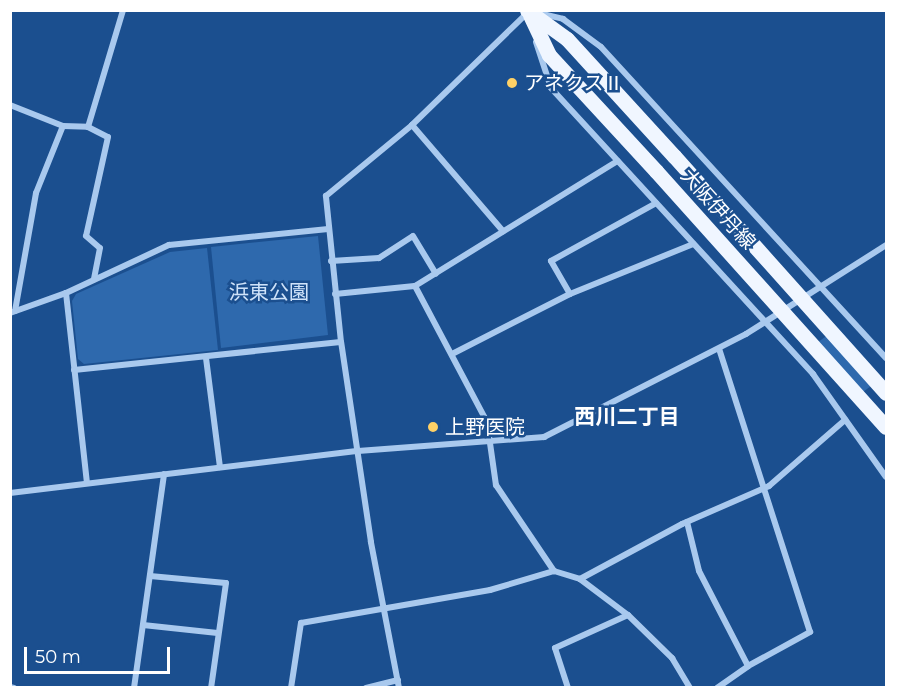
<!DOCTYPE html>
<html>
<head>
<meta charset="utf-8">
<style>
	body { margin:0 }
	#map { position:relative; width:897px; height:698px; overflow:hidden; background:#1b4f8f; font-family:Montserrat,"Noto Sans JP",sans-serif }
	div>[style] { position:absolute }
	.green>* { inset:0; background:#2e69ad }
	.minor>* { height:6px; margin:-3px; padding:0 3px; transform-origin:3px; border-radius:3px; background:#a9c9ee }
	.primary>* { height:15px; margin:-7.5px; padding:0 7.5px; transform-origin:7.5px; border-radius:7.5px; background:#f0f6ff }
	.primary-bridge>* { height:15px; margin:-7.5px; padding:0 7.5px; transform-origin:7.5px; border-radius:7.5px; background:#f0f6ff }
	.dots>* { width:16px; height:16px; translate:-50% -50%; box-sizing:border-box; border:3px solid #1b4f8f; border-radius:50% }
	span { translate:-50% -50%; white-space:nowrap; text-align:center; line-height:1.15; -webkit-text-stroke:5px #1b4f8f; paint-order:stroke }
	.poi-label { font-size:20px; color:#fff }
	.left { translate:0 -50%; text-align:left }
	.street-label { font-size:20px; color:#fff }
	.park-label { font-size:20px; color:#cfe3fa }
	.neighbourhood-label { font-size:21px; color:#fff; font-weight:700 }
	.frame { position:absolute; inset:0; border:12px solid #fff; pointer-events:none }
	.scale { position:absolute; left:24px; top:647px; width:146px; height:27px; box-sizing:border-box; border:3px solid #fff; border-top:0; padding-left:8px; font-size:18px; line-height:21px; white-space:nowrap; color:#fff; -webkit-text-stroke:4px #1b4f8f; paint-order:stroke }
</style>
</head>
<body>
<div id="map">
	<div class="green">
		<i style="clip-path:polygon(318px 236px,328px 335px,221px 348px,211px 247px)"></i>
		<i style="clip-path:polygon(207px 248px,218px 350px,84px 364px,78px 359px,72px 301px,76px 294px,170px 252px)"></i>
		<i style="clip-path:polygon(838px 328px,882px 378px,852px 400px,808px 349px)"></i>
	</div>
	<div class="minor">
		<i style="left:538px;top:13px;width:26px;rotate:13deg"></i>
		<i style="left:563px;top:19px;width:47px;rotate:36.4deg"></i>
		<i style="left:601px;top:47px;width:422px;rotate:47.5deg"></i>
		<i style="left:536px;top:42px;width:48px;rotate:71.9deg"></i>
		<i style="left:551px;top:88px;width:388px;rotate:47.5deg"></i>
		<i style="left:813px;top:374px;width:126px;rotate:54.7deg"></i>
		<i style="left:10px;top:105px;width:57px;rotate:21.6deg"></i>
		<i style="left:63px;top:126px;width:25px;rotate:2deg"></i>
		<i style="left:88px;top:127px;width:22px;rotate:27deg"></i>
		<i style="left:108px;top:137px;width:101px;rotate:102.5deg"></i>
		<i style="left:86px;top:236px;width:18px;rotate:41deg"></i>
		<i style="left:100px;top:248px;width:32px;rotate:101deg"></i>
		<i style="left:412px;top:125px;width:140px;rotate:49.4deg"></i>
		<i style="left:88px;top:127px;width:122px;rotate:-73.3deg"></i>
		<i style="left:331px;top:261px;width:48px;rotate:-3.6deg"></i>
		<i style="left:379px;top:258px;width:40px;rotate:-32.9deg"></i>
		<i style="left:413px;top:236px;width:44px;rotate:58.8deg"></i>
		<i style="left:415px;top:286px;width:154px;rotate:62.1deg"></i>
		<i style="left:487px;top:422px;width:64px;rotate:81.9deg"></i>
		<i style="left:496px;top:485px;width:104px;rotate:56deg"></i>
		<i style="left:66px;top:293px;width:190px;rotate:83.7deg"></i>
		<i style="left:335px;top:294px;width:80px;rotate:-5.7deg"></i>
		<i style="left:415px;top:286px;width:238px;rotate:-31.7deg"></i>
		<i style="left:570px;top:294px;width:38px;rotate:-120deg"></i>
		<i style="left:551px;top:261px;width:120px;rotate:-28.9deg"></i>
		<i style="left:15px;top:311px;width:120px;rotate:-79.9deg"></i>
		<i style="left:36px;top:193px;width:72px;rotate:-68.1deg"></i>
		<i style="left:10px;top:313px;width:59px;rotate:-19.7deg"></i>
		<i style="left:66px;top:293px;width:114px;rotate:-25deg"></i>
		<i style="left:169px;top:245px;width:160px;rotate:-5.7deg"></i>
		<i style="left:454px;top:353px;width:130px;rotate:-27deg"></i>
		<i style="left:570px;top:294px;width:133px;rotate:-22.1deg"></i>
		<i style="left:206px;top:358px;width:110px;rotate:82.7deg"></i>
		<i style="left:74px;top:370px;width:268px;rotate:-6deg"></i>
		<i style="left:10px;top:493px;width:351px;rotate:-6.9deg"></i>
		<i style="left:358px;top:451px;width:187px;rotate:-4.3deg"></i>
		<i style="left:544px;top:437px;width:227px;rotate:-27deg"></i>
		<i style="left:746px;top:334px;width:166px;rotate:-32.4deg"></i>
		<i style="left:687px;top:522px;width:50px;rotate:76.2deg"></i>
		<i style="left:699px;top:571px;width:107px;rotate:62.7deg"></i>
		<i style="left:150px;top:576px;width:76px;rotate:5.3deg"></i>
		<i style="left:226px;top:583px;width:106px;rotate:98.1deg"></i>
		<i style="left:580px;top:579px;width:116px;rotate:-28.3deg"></i>
		<i style="left:682px;top:524px;width:95px;rotate:-23.6deg"></i>
		<i style="left:769px;top:486px;width:101px;rotate:-41deg"></i>
		<i style="left:143px;top:625px;width:75px;rotate:6.1deg"></i>
		<i style="left:10px;top:687px;width:4px;rotate:14deg"></i>
		<i style="left:134px;top:688px;width:216px;rotate:-82deg"></i>
		<i style="left:291px;top:688px;width:66px;rotate:-81.3deg"></i>
		<i style="left:301px;top:623px;width:192px;rotate:-9.9deg"></i>
		<i style="left:490px;top:590px;width:67px;rotate:-16.5deg"></i>
		<i style="left:554px;top:571px;width:27px;rotate:17deg"></i>
		<i style="left:580px;top:579px;width:60px;rotate:36.9deg"></i>
		<i style="left:628px;top:615px;width:62px;rotate:44.3deg"></i>
		<i style="left:672px;top:658px;width:35px;rotate:59deg"></i>
		<i style="left:366px;top:688px;width:33px;rotate:-14deg"></i>
		<i style="left:399px;top:688px;width:149px;rotate:-100.9deg"></i>
		<i style="left:371px;top:542px;width:202px;rotate:-98.5deg"></i>
		<i style="left:341px;top:342px;width:147px;rotate:-95.9deg"></i>
		<i style="left:326px;top:196px;width:112px;rotate:-39.5deg"></i>
		<i style="left:412px;top:125px;width:162px;rotate:-44.2deg"></i>
		<i style="left:568px;top:688px;width:42px;rotate:-108deg"></i>
		<i style="left:555px;top:648px;width:80px;rotate:-24.3deg"></i>
		<i style="left:717px;top:688px;width:38px;rotate:-35deg"></i>
		<i style="left:748px;top:666px;width:71px;rotate:-28.7deg"></i>
		<i style="left:810px;top:632px;width:297px;rotate:-107.8deg"></i>
	</div>
	<div class="primary">
		<i style="left:527px;top:10px;width:49px;rotate:35.9deg"></i>
		<i style="left:567px;top:39px;width:159px;rotate:47.6deg"></i>
		<i style="left:530px;top:15px;width:44px;rotate:64.6deg"></i>
		<i style="left:549px;top:55px;width:158px;rotate:47.3deg"></i>
	</div>
	<div class="primary-bridge">
		<i style="left:674px;top:156px;width:318px;rotate:48.2deg"></i>
		<i style="left:656px;top:171px;width:344px;rotate:48.1deg"></i>
	</div>
	<div class="dots">
		<i style="left:512px;top:83px;background:#ffd166"></i>
		<i style="left:433px;top:427px;background:#ffd166"></i>
	</div>
	<div class="poi-label">
		<span class="left" style="left:524px;top:83px">アネクスⅡ</span>
		<span class="left" style="left:445px;top:427px">上野医院</span>
	</div>
	<div class="street-label">
		<span style="left:718px;top:209px;rotate:48deg">大阪伊丹線</span>
	</div>
	<div class="park-label">
		<span style="left:269px;top:292px">浜東公園</span>
	</div>
	<div class="neighbourhood-label">
		<span style="left:627px;top:417px">西川二丁目</span>
	</div>
	<div class="frame"></div>
	<div class="scale">50 m</div>
</div>
</body>
</html>
